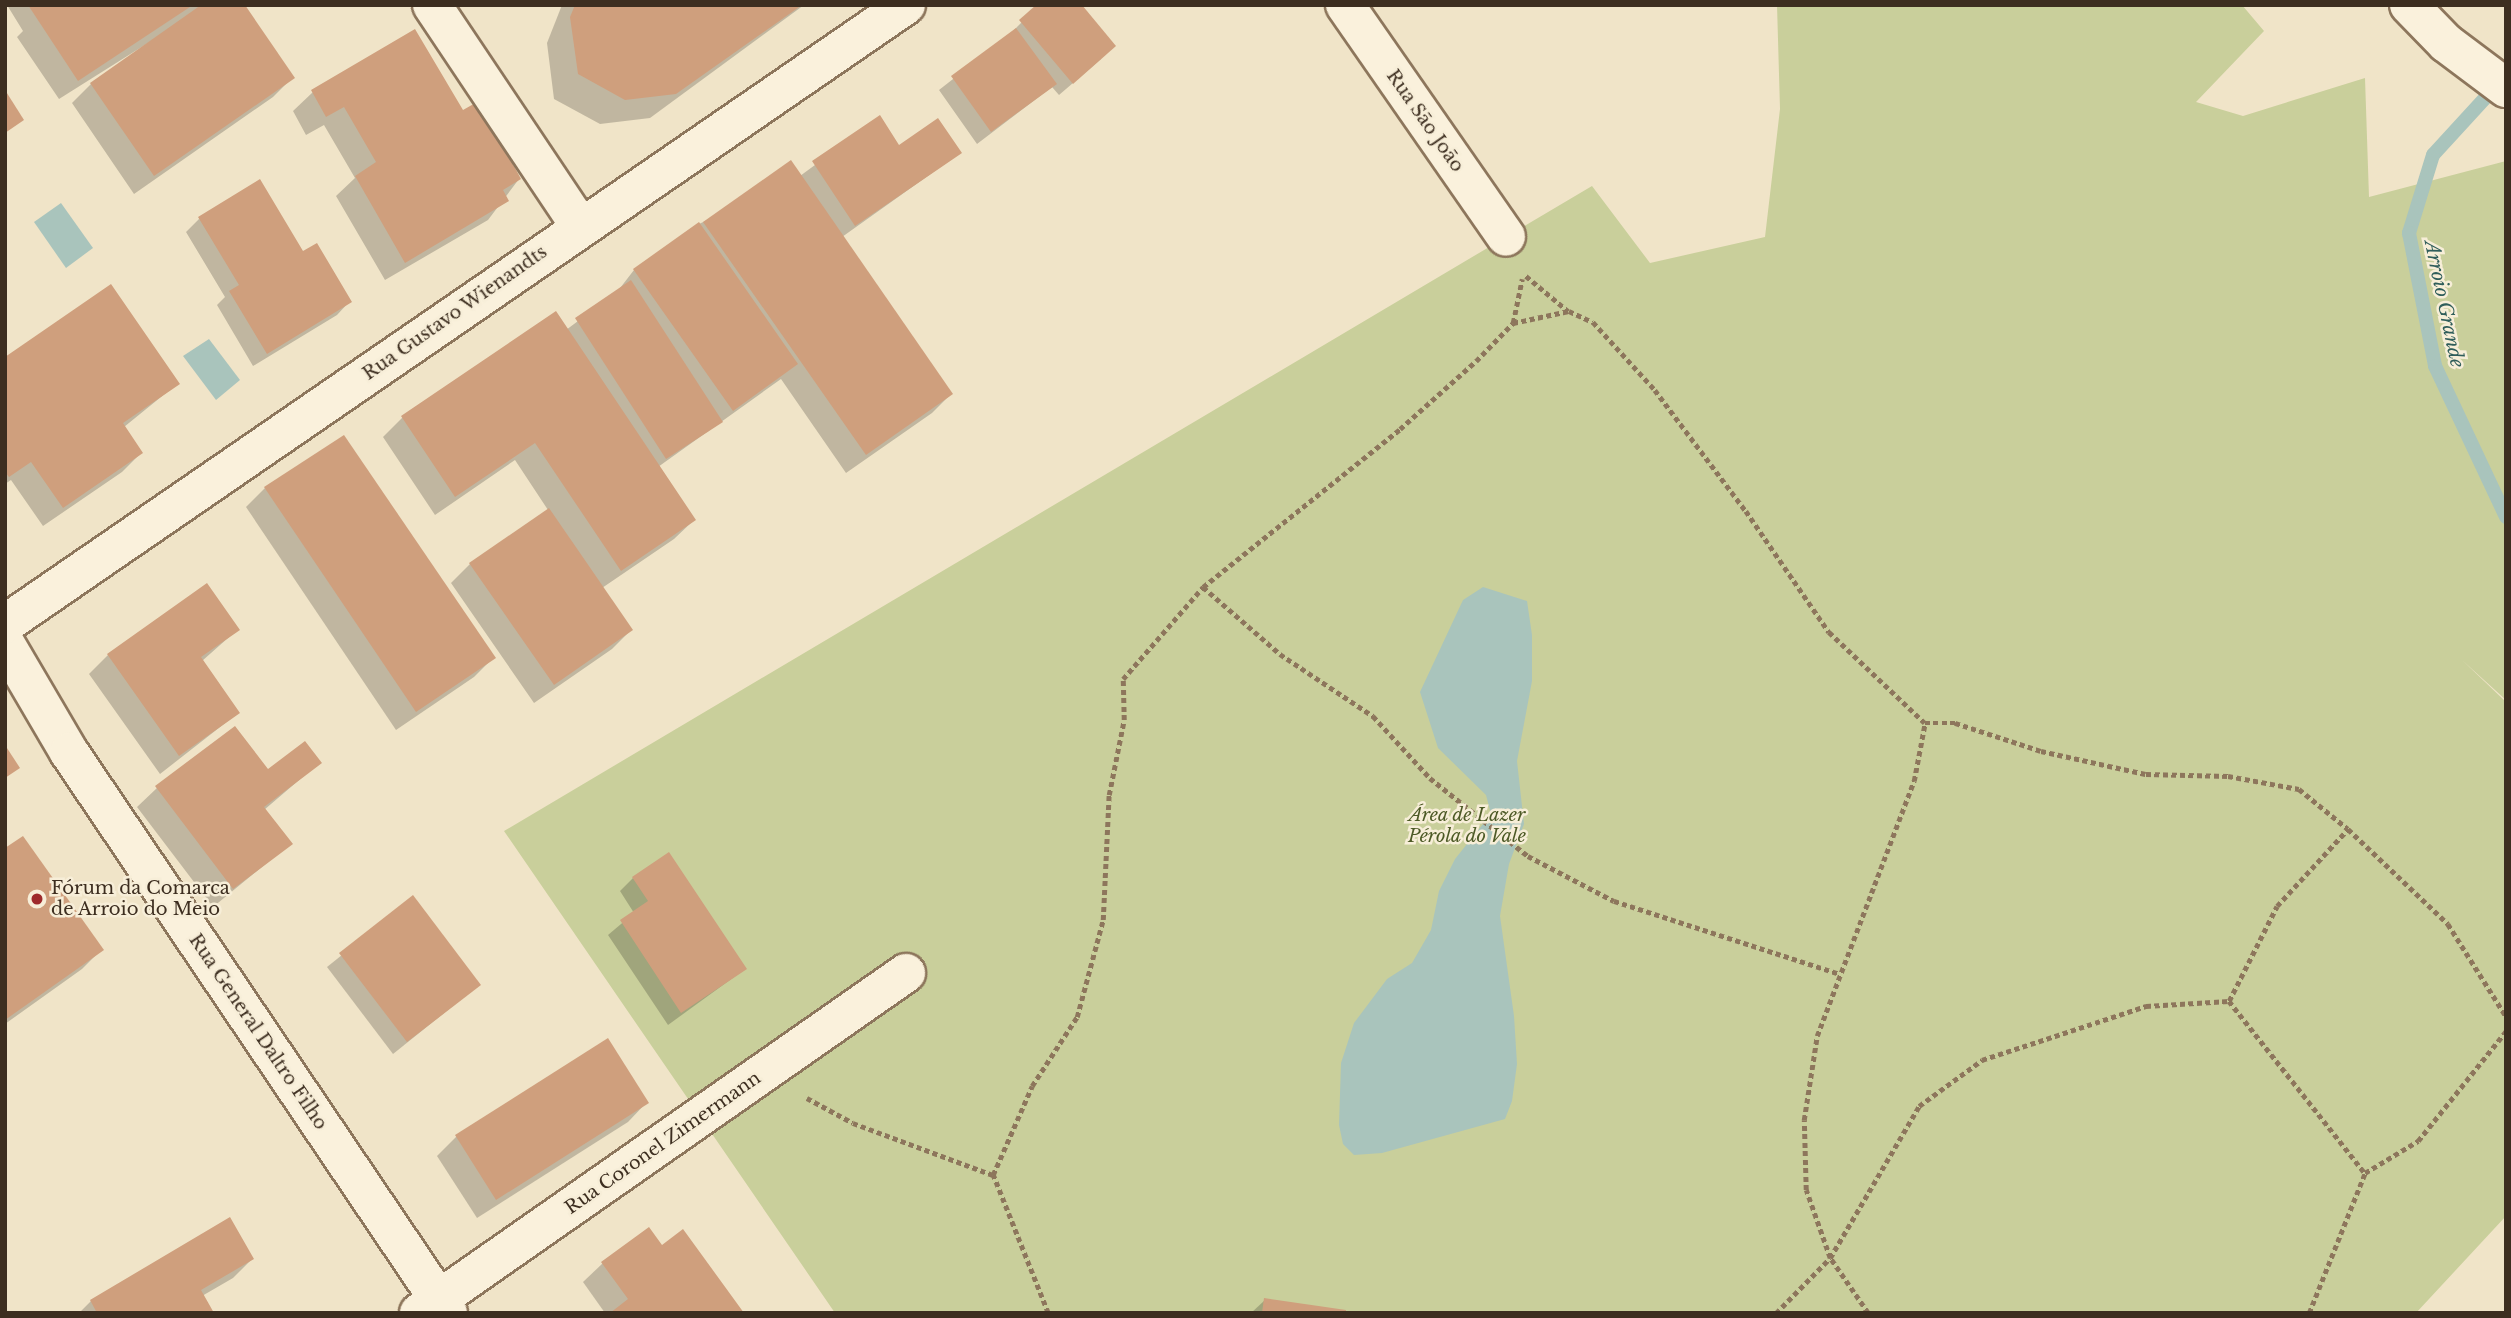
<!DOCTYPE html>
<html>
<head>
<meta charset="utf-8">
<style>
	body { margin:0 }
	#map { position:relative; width:2511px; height:1318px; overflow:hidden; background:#f0e4c8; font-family:"Libre Baskerville",serif }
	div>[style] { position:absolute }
	.green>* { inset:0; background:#c9cf9b }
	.water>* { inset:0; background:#a9c4bc }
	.shadow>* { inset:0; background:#0003 }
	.stream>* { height:14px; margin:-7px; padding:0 7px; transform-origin:7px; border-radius:7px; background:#a9c4bc }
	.building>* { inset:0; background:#cf9f7d }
	.path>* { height:4.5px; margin-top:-2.25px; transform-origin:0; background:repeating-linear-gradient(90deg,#8d765c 0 5px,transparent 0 8.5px) }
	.roads { filter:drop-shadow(2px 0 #8d765c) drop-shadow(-2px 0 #8d765c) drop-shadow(0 2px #8d765c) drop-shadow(0 -2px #8d765c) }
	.minor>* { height:38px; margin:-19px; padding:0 19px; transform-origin:19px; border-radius:19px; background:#faf1dc }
	.tertiary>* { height:38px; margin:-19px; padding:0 19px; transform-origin:19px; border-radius:19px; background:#faf1dc }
	.secondary>* { height:38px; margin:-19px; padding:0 19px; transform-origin:19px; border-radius:19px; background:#faf1dc }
	.dots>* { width:19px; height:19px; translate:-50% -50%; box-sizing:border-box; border:4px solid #f7eed8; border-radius:50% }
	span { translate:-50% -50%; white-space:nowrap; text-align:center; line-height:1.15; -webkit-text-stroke:5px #f7eed8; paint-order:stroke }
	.street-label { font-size:18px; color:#3d2e20 }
	.park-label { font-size:18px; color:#4d5a26; font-style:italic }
	.poi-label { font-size:18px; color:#3d2e20 }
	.left { translate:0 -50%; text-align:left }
	.water-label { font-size:19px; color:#2f5d5a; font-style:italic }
	.frame { position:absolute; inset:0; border:7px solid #3d2e20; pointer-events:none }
</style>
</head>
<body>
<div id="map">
	<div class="green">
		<i style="clip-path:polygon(1777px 5px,2242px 5px,2264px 31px,2196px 102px,2243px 116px,2365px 78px,2369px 197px,2506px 161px,2506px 700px,2462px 660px,2506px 702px,2506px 1216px,2416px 1313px,835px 1313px,504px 831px,1592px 186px,1650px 263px,1765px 237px,1780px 109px)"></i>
	</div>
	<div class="water">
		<i style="clip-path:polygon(61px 203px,93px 248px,66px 268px,34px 222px)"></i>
		<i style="clip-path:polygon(209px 339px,240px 380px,216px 400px,183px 356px)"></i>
		<i style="clip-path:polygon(1483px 587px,1527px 601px,1532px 635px,1532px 681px,1517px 761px,1524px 824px,1509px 864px,1500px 916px,1514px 1016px,1517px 1064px,1512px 1101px,1505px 1119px,1382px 1153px,1354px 1155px,1343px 1144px,1339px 1125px,1341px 1063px,1354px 1023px,1387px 979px,1412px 963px,1431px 930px,1439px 891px,1455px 859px,1491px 814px,1486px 795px,1438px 748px,1420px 692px,1463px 600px)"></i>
	</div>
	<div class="shadow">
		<i style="clip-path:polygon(7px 5px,243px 5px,293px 77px,273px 97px,134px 194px,72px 103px,91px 84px,167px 31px,59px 99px,17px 37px,23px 31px)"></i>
		<i style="clip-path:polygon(562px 5px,804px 5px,650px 118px,600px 124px,554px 99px,547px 43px)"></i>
		<i style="clip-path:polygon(1039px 5px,1101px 59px,1059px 95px,1052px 87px,977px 144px,939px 90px,1008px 36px)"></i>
		<i style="clip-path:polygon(313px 92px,462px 113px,514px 147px,506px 155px,519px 179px,488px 220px,385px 280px,336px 196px,355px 178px,324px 125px,306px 135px,293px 111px)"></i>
		<i style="clip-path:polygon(879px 118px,899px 147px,960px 153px,842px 237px,951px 394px,932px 413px,846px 473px,781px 379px,658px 467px,694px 520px,674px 539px,602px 588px,631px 630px,612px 649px,534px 703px,451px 583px,470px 564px,548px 510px,515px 460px,435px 515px,383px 437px,402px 418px,555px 314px,566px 330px,617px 292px,634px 270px,699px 224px,800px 176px)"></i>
		<i style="clip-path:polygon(199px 219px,303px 254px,350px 301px,337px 315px,253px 366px,217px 305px,225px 297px,186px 232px)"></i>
		<i style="clip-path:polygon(5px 359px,177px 384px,124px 427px,141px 453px,122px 472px,43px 526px,11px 480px,5px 484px)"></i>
		<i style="clip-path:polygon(265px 488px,493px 658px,474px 677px,396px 730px,246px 507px)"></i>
		<i style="clip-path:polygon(237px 630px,202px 661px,238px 713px,160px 774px,89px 674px,108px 655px)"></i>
		<i style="clip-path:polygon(319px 763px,264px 810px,290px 844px,213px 907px,137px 807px,157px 788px)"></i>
		<i style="clip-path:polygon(5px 850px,101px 950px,82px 969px,5px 1024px)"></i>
		<i style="clip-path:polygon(633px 878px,745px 969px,668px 1025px,608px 935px,634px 913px,620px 891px)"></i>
		<i style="clip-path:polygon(413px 898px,479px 985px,393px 1054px,327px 967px)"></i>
		<i style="clip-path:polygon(647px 1102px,628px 1122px,477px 1218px,437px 1156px,456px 1137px)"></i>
		<i style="clip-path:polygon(662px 1247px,742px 1313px,605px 1313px,583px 1282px,603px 1263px)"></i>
		<i style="clip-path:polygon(252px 1259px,233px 1278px,202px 1296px,212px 1313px,79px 1313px,91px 1301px)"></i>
		<i style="clip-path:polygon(1265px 1300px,1344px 1313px,1251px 1313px)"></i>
	</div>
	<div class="stream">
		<i style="left:2498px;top:84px;width:96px;rotate:132.5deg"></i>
		<i style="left:2433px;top:155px;width:82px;rotate:107.1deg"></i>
		<i style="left:2409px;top:233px;width:136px;rotate:78.9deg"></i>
		<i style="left:2435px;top:366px;width:167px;rotate:64.8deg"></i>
	</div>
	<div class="building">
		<i style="clip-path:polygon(28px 5px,193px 5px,78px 81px)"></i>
		<i style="clip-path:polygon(201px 5px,245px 5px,295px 78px,154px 176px,90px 83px)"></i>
		<i style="clip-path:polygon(575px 5px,802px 5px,676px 94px,625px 100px,578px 74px,570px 17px)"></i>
		<i style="clip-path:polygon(1036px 5px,1082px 5px,1116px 46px,1073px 84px,1019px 20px)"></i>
		<i style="clip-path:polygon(1016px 28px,1057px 84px,991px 132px,951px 76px)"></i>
		<i style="clip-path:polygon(415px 29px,463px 110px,486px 97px,516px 148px,507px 153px,521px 179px,503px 190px,509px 201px,405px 263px,355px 176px,376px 162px,344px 107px,326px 117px,311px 90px)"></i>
		<i style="clip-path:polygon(5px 90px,24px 120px,5px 133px)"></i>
		<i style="clip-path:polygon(880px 115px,899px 145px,938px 118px,962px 153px,855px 226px,812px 161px)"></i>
		<i style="clip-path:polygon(791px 160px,953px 394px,866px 455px,703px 222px)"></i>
		<i style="clip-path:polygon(260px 179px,303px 251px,317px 243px,352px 302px,267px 354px,229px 291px,239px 285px,198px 217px)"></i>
		<i style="clip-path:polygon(699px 222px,798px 364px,733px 411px,633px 269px)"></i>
		<i style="clip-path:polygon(631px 280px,723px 422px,666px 459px,575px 318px)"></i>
		<i style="clip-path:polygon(111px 284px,180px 384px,123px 423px,143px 453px,63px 508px,31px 462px,9px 477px,5px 472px,5px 357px)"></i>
		<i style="clip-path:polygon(556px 311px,696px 520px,621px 571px,535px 443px,455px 497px,401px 416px)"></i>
		<i style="clip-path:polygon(344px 435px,496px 658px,416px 712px,264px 487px)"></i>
		<i style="clip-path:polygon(549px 508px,633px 630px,554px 685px,469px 563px)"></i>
		<i style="clip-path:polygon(207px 583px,240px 630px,201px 657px,240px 713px,179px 756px,107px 654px)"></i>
		<i style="clip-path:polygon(235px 726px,268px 769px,305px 741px,322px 763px,264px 807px,293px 844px,233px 889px,155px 786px)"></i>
		<i style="clip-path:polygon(5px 745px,20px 768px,5px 778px)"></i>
		<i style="clip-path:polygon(23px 836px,104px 950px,5px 1020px,5px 848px)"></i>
		<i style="clip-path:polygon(669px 852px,747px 969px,681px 1013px,620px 920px,648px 901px,632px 877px)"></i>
		<i style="clip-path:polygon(413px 895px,481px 985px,407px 1042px,339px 953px)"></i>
		<i style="clip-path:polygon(608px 1038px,649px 1103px,496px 1200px,455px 1135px)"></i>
		<i style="clip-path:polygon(230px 1217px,254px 1259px,201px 1290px,214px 1313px,97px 1313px,90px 1300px)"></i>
		<i style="clip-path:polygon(649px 1227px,662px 1245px,683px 1229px,744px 1313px,610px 1313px,628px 1299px,601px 1262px)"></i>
		<i style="clip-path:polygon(1264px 1298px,1346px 1310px,1346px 1313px,1262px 1313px)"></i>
	</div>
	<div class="path">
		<i style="left:1526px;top:276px;width:55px;rotate:39.8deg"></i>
		<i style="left:1513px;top:323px;width:57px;rotate:-12.1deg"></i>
		<i style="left:1569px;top:311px;width:26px;rotate:25deg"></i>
		<i style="left:1593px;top:322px;width:92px;rotate:47.6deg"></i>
		<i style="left:1655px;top:390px;width:151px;rotate:53.1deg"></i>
		<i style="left:1746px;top:511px;width:147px;rotate:55.6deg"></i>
		<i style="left:1829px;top:632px;width:132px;rotate:43.5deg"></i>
		<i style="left:1925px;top:723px;width:30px"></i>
		<i style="left:1955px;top:723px;width:90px;rotate:18deg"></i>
		<i style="left:2041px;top:751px;width:107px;rotate:12.4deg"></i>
		<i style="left:2146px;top:774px;width:82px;rotate:1.4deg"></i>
		<i style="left:2228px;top:776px;width:72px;rotate:10.4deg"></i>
		<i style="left:2299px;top:789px;width:63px;rotate:39.2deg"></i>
		<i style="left:2348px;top:829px;width:138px;rotate:43.5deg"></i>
		<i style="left:2448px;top:924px;width:109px;rotate:57.8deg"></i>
		<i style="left:1203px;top:587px;width:102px;rotate:41deg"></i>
		<i style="left:1280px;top:654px;width:112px;rotate:33.7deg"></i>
		<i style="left:1373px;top:716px;width:84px;rotate:47.4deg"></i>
		<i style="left:1430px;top:778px;width:125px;rotate:38.5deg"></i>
		<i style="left:1528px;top:856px;width:97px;rotate:27.6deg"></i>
		<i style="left:1614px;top:901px;width:237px;rotate:17.9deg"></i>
		<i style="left:2229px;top:1001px;width:219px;rotate:51.7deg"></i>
		<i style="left:2229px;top:1001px;width:106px;rotate:-63.2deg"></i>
		<i style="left:2277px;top:906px;width:105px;rotate:-47.3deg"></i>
		<i style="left:807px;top:1098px;width:52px;rotate:28.5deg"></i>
		<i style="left:853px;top:1123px;width:149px;rotate:20.4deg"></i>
		<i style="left:1048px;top:1313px;width:149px;rotate:-111.7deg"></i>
		<i style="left:993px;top:1175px;width:97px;rotate:-66.3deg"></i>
		<i style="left:1032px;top:1086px;width:82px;rotate:-56.9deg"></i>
		<i style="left:1077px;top:1017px;width:100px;rotate:-75deg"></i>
		<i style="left:1103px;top:920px;width:125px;rotate:-87.3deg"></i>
		<i style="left:1109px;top:795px;width:76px;rotate:-78.7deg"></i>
		<i style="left:1124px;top:720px;width:41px;rotate:-91.4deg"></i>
		<i style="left:1123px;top:679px;width:122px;rotate:-49deg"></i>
		<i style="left:1203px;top:587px;width:253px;rotate:-38.7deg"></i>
		<i style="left:1400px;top:429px;width:102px;rotate:-41.8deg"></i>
		<i style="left:1476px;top:361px;width:53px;rotate:-45.8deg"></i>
		<i style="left:1513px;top:323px;width:45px;rotate:-78.4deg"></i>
		<i style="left:1776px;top:1313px;width:77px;rotate:-45.5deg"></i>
		<i style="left:1830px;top:1258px;width:176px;rotate:-59.6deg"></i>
		<i style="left:1919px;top:1106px;width:78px;rotate:-36.1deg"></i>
		<i style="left:1982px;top:1060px;width:173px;rotate:-18.2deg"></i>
		<i style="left:2146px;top:1006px;width:83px;rotate:-3.4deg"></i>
		<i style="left:1868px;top:1313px;width:67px;rotate:-124.6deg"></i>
		<i style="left:1830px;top:1258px;width:72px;rotate:-109.4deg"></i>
		<i style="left:1806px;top:1190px;width:70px;rotate:-91.6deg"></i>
		<i style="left:1804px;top:1120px;width:85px;rotate:-81.2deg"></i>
		<i style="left:1817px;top:1036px;width:273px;rotate:-69.2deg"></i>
		<i style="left:1914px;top:781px;width:59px;rotate:-79.3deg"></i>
		<i style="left:2309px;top:1313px;width:151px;rotate:-68.2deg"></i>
		<i style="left:2365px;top:1173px;width:62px;rotate:-31.1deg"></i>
		<i style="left:2418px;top:1141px;width:141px;rotate:-51.3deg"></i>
	</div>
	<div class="roads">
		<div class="minor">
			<i style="left:432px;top:5px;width:266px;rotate:56.2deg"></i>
			<i style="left:1345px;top:5px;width:282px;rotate:55.2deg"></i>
			<i style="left:5px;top:643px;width:126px;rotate:59.6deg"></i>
			<i style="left:69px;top:752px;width:677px;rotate:55.96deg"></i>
			<i style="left:419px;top:1313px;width:594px;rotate:-34.92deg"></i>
		</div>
		<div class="tertiary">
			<i style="left:2409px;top:5px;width:53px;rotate:45.8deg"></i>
			<i style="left:2446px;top:43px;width:75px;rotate:36.9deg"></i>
		</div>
		<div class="secondary">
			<i style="left:5px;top:624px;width:1093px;rotate:-34.49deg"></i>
		</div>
	</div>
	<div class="dots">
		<i style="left:37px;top:899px;background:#9e2a2b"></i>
	</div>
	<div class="street-label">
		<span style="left:1425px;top:121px;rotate:55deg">Rua São João</span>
		<span style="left:455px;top:313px;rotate:-35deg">Rua Gustavo Wienandts</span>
		<span style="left:258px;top:1032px;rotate:56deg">Rua General Daltro Filho</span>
		<span style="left:663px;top:1143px;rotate:-35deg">Rua Coronel Zimermann</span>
	</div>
	<div class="park-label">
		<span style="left:1467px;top:826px">Área de Lazer<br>Pérola do Vale</span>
	</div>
	<div class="poi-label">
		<span class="left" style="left:51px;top:899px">Fórum da Comarca<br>de Arroio do Meio</span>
	</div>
	<div class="water-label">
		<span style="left:2444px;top:304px;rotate:78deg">Arroio Grande</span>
	</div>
	<div class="frame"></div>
</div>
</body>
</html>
